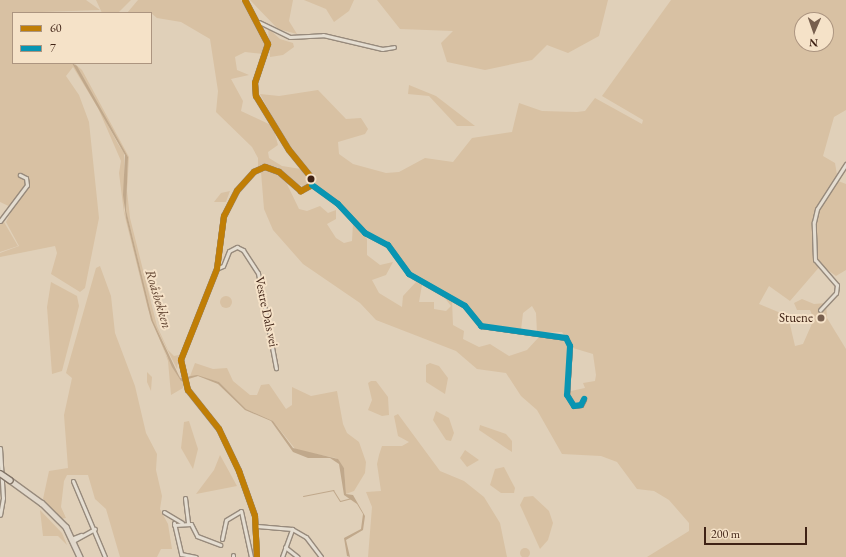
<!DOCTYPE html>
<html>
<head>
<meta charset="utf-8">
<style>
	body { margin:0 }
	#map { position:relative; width:846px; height:557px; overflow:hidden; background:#e0d0b9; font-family:"EB Garamond",serif }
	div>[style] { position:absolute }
	.green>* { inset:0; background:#d8c1a3 }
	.round { border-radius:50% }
	.water>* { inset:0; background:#c0a88b }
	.stream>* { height:1px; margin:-0.5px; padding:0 0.5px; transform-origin:0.5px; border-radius:0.5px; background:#c0a88b }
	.roads { filter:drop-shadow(1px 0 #978a7c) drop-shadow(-1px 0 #978a7c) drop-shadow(0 1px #978a7c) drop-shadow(0 -1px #978a7c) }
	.street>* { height:3px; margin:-1.5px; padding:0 1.5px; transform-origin:1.5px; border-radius:1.5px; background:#e5ded2 }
	.secondary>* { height:4px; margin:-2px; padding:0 2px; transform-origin:2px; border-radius:2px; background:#e5ded2 }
	.primary>* { height:4.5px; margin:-2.25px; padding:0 2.25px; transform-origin:2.25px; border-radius:2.25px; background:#e1d8cb }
	.bridges { filter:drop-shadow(1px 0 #807366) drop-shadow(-1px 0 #807366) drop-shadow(0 1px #807366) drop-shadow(0 -1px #807366) }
	.primary-bridge>* { height:4.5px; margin:-2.25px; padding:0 2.25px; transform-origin:2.25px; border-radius:2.25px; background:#e1d8cb }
	.bus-1>* { height:6px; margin:-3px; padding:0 3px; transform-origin:3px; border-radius:3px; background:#c07e06 }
	.bus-2>* { height:6px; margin:-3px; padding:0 3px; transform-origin:3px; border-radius:3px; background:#0995b2 }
	.dots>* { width:11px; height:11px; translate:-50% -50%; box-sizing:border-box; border:2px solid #f5e2c8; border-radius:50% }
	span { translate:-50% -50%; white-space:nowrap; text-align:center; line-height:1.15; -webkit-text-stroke:4px #f5e2c8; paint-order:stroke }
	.street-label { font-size:13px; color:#3f2215 }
	.poi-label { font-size:13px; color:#3f2215 }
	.right { translate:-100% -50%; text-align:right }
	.water-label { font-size:14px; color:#624532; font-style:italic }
	.legend { position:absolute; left:12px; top:12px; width:140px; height:52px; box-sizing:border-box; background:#f5e2c8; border:1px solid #ac9580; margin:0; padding:5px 7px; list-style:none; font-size:12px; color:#3f2215 }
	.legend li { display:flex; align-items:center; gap:8px; height:20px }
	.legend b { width:20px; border:1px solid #ac9580 }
	.north { position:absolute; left:794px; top:12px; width:40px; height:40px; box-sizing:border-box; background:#f5e2c8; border:1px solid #ac9580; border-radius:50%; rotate:182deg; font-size:11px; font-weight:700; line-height:16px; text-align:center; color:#3f2215 }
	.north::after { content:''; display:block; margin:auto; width:14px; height:18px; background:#775f4e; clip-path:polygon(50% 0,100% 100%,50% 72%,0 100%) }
	.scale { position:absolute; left:704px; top:527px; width:103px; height:18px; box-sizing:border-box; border:2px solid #3f2215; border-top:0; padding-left:5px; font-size:12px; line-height:14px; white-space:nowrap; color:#3f2215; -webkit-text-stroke:3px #f5e2c8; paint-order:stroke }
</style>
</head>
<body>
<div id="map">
	<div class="green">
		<i style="clip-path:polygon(0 0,86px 0,100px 10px,13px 13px,13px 63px,72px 63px,77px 69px,99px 109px,118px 144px,124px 153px,124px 210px,146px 299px,166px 355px,183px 382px,183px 388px,171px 395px,168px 361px,148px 309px,124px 213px,119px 173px,121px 161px,98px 108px,73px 67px,66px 76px,79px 95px,89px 122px,99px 218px,85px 288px,80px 292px,51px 274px,57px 253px,55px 246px,0 257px,0 253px,19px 246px,6px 222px,13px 208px,0 202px)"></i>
		<i style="clip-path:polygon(96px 0,131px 0,118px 13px,102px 13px)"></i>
		<i style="clip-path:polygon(138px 0,241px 0,259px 29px,265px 47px,264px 54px,245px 52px,235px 57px,237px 70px,249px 75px,231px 79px,243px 101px,241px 111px,273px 126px,278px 145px,268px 152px,269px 158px,282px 166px,301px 169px,310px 184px,307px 187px,293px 183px,277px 167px,258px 166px,258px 158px,252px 147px,216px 112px,218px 91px,210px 39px,181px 22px,157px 18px,151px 13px,127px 13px)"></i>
		<i style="clip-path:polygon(250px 0,293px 0,289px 21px,297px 34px,278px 29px)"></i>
		<i style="clip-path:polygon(304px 0,354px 0,349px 11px,334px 22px,326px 9px)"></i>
		<i style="clip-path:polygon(377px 0,608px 0,599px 36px,568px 53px,547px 45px,532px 60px,485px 70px,447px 62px,441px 43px,453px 31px,400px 29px)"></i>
		<i style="clip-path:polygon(evenodd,671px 0,846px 0,846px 110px,834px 117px,823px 156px,835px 163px,838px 181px,846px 184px,846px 270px,836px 276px,821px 265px,790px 301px,769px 286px,759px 304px,788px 316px,795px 346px,803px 344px,814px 319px,810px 310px,797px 310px,794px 303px,802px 299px,814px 304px,826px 303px,827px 318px,846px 349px,846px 557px,647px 557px,689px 531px,689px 523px,669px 500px,654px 491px,637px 489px,617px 462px,601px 456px,562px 454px,537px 410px,521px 396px,506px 373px,477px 369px,456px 351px,376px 320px,360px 303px,303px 264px,273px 230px,264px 209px,261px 172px,271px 170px,286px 182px,299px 209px,307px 211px,320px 206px,328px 213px,336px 210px,336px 219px,327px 224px,336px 238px,344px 243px,352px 241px,353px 223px,367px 239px,367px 255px,380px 265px,393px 262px,386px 275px,372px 280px,379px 293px,402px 307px,403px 296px,416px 282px,422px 285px,419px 302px,434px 302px,434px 309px,446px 311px,451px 306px,444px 297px,452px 301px,453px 325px,464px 331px,463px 339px,479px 347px,490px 344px,509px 356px,527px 350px,538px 338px,559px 337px,569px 345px,566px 392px,585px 388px,583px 383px,595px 381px,596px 375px,593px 354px,573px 348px,562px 332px,537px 333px,536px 313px,532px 306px,523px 313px,521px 330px,480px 325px,470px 307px,411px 275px,387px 241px,364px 231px,315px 183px,312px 174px,288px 146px,260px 94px,279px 96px,318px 90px,346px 119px,361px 118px,368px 129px,365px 134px,338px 142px,339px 154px,353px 164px,386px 173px,399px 172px,425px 158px,453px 162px,472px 138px,512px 132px,519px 103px,542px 111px,577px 112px,585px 111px,595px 98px,642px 124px,643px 120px,602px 96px,671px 0,802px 20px,826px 20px,826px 44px,802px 44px,802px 20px)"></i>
		<i style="clip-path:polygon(268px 28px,280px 39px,293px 43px,294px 47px,283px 55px,270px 57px)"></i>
		<i style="clip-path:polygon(74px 63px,82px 70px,129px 157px,127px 191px,130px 218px,157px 326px,168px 350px,174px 356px,179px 355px,177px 369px,153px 321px,126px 210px,128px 157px)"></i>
		<i style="clip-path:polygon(409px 85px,436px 96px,475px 126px,457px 126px,429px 96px,408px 94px)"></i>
		<i style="clip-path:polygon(230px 191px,226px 202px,214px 202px,221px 193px)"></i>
		<i style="clip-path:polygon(4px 222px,18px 246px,0 252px,0 224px)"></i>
		<i style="clip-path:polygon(100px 266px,111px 296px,115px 333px,135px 386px,146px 433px,157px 454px,156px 470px,162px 496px,160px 509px,168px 524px,172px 549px,161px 549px,157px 557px,120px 557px,106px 509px,95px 499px,88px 475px,67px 475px,64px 481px,61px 507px,66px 518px,61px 519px,43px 499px,49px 471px,68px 468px,64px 415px,72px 378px,66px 373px,96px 268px)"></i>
		<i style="clip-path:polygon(51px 282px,77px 296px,79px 306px,62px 371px,52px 374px,47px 307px)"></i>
		<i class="round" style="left:220px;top:296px;width:12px;height:12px"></i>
		<i style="clip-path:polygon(195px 363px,213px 369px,227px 368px,233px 381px,250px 395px,257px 395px,261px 385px,269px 384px,286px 409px,292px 405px,292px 387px,311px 396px,337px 391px,343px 424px,347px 433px,359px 442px,366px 462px,365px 473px,354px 491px,346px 494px,344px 468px,336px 458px,296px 450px,273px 421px,246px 409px,219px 382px,198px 376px,189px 379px)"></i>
		<i style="clip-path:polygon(430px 363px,439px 366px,448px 378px,445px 394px,426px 382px,426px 365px)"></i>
		<i style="clip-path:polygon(147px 372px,152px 377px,151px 391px,147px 382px)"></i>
		<i style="clip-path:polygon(371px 381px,376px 381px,388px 397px,389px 415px,382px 416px,368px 410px,372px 400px,368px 383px)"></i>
		<i style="clip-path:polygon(436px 411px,449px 418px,454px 433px,451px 441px,446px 440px,433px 420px)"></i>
		<i style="clip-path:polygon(398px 414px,440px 471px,464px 481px,484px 497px,500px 523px,507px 557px,368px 557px,372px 507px,366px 492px,381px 491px,377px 464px,379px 455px,382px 446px,402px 446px,409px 442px,398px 436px,394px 416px)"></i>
		<i style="clip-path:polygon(189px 421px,198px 449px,193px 469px,181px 448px,184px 422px)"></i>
		<i style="clip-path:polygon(480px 425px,506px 434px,512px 441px,512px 452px,479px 430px)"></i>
		<i style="clip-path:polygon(465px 450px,479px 460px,467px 467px,460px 458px)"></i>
		<i style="clip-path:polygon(220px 455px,237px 486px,196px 494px,214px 470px)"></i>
		<i style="clip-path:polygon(504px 467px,515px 488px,514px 493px,501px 493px,490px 485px,495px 469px)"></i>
		<i style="clip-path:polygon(533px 496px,549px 511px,553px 523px,548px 540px,540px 549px,520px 505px,524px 497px)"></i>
		<i style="clip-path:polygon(40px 510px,62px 533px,67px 545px,58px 536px,43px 536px)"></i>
		<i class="round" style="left:520px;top:548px;width:10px;height:10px"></i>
	</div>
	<div class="water">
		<i style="clip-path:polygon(72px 63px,77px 66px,128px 157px,126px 210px,153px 321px,180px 378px,197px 375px,219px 382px,246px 409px,273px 421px,293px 448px,338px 459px,344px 468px,346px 494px,353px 495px,365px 516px,363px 530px,346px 540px,350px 557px,347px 556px,344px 538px,361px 529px,363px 514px,357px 504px,344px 495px,339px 464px,330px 458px,308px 458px,293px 452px,271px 421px,245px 410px,218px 384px,198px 376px,181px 381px,172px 367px,151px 320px,126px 218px,123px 195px,125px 155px)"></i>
	</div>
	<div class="stream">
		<i style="left:303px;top:496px;width:31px;rotate:-11deg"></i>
		<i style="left:333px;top:490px;width:13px;rotate:58deg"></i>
		<i style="left:340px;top:501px;width:11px;rotate:-15deg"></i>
	</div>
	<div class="roads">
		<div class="street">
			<i style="left:259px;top:22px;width:34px;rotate:26deg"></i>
			<i style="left:290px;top:37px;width:33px;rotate:-3deg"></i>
			<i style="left:323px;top:35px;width:61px;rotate:13.3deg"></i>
			<i style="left:382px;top:49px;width:12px;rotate:-9deg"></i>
			<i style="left:312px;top:185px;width:32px;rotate:36deg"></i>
			<i style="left:338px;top:204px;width:40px;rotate:47deg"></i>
			<i style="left:365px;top:233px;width:26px;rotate:28deg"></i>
			<i style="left:388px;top:245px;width:36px;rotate:54deg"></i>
			<i style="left:409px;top:274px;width:64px;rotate:29.7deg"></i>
			<i style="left:465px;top:306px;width:26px;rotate:51deg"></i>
			<i style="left:481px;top:326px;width:86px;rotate:8deg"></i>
			<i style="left:566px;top:338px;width:9px;rotate:63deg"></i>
			<i style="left:570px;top:346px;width:49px;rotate:93.5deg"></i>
			<i style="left:567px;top:395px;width:13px;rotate:58deg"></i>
			<i style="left:574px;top:406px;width:7px;rotate:-8deg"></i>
			<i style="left:581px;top:405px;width:7px;rotate:-63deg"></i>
			<i style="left:0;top:221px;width:45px;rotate:-53.1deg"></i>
			<i style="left:27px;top:185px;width:7px;rotate:-98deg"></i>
			<i style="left:26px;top:178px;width:7px;rotate:-153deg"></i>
			<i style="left:218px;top:268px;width:5px;rotate:-22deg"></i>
			<i style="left:223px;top:266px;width:16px;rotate:-68deg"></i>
			<i style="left:229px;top:251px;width:9px;rotate:-27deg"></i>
			<i style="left:237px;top:247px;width:7px;rotate:27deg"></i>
			<i style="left:243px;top:250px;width:27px;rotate:57deg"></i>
			<i style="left:258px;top:273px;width:97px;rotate:79.3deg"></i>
			<i style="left:820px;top:310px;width:23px;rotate:-47deg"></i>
			<i style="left:836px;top:293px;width:8px;rotate:-83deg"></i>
			<i style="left:837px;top:285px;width:33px;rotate:-131deg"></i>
			<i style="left:815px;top:260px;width:38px;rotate:-92deg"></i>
			<i style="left:814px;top:222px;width:13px;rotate:-77deg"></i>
			<i style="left:817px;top:209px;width:54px;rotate:-57.2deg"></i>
			<i style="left:0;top:448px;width:50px;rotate:86.6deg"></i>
			<i style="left:3px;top:498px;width:17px;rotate:100deg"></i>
			<i style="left:73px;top:481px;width:82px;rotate:67.2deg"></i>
			<i style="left:185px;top:498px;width:25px;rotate:83deg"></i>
			<i style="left:164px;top:512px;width:21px;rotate:31deg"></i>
			<i style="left:174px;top:523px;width:32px;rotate:77deg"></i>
			<i style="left:181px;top:554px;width:15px;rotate:11deg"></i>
			<i style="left:174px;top:525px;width:17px;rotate:-3deg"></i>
			<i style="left:191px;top:524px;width:13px;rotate:63deg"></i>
			<i style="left:197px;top:536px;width:25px;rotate:21deg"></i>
			<i style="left:257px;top:526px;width:35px;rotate:5deg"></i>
			<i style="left:292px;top:529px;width:16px;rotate:30deg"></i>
			<i style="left:306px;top:537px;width:25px;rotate:53deg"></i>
			<i style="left:71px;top:539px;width:11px;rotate:-22deg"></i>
			<i style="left:222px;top:539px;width:19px;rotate:-78deg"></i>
			<i style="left:226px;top:520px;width:17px;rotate:-31deg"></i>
			<i style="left:241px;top:511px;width:47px;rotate:77.7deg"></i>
			<i style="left:73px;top:541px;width:25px;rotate:-29deg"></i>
			<i style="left:285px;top:547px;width:16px;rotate:38deg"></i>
			<i style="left:233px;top:557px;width:2px;rotate:-90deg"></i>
			<i style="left:282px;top:557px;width:30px;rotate:-70deg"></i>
		</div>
		<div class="secondary">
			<i style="left:245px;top:0;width:50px;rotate:62.4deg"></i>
			<i style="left:268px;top:44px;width:41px;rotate:108.4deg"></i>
			<i style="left:255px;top:83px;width:13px;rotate:86deg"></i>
			<i style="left:256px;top:96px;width:63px;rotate:58.6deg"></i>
			<i style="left:289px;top:150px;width:35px;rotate:51deg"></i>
			<i style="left:311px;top:177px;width:8px;rotate:83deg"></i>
			<i style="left:312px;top:185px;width:13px;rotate:151deg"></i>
			<i style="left:301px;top:191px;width:29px;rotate:-139deg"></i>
			<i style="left:279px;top:172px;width:15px;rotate:-160deg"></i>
			<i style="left:265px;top:167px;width:12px;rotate:156deg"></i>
			<i style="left:254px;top:172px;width:25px;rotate:132deg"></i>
			<i style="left:237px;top:191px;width:28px;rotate:117deg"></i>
			<i style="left:224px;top:216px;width:53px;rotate:97.5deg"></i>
			<i style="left:217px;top:269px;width:98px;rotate:111.6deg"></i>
			<i style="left:181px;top:360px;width:31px;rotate:77deg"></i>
			<i style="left:188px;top:390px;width:50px;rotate:51.5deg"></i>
			<i style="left:219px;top:429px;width:47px;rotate:64.5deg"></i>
			<i style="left:239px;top:471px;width:48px;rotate:70.4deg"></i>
			<i style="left:255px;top:516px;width:41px;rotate:87.2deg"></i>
		</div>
		<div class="primary">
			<i style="left:10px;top:480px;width:39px;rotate:36deg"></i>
			<i style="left:42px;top:503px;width:34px;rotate:45deg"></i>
			<i style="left:66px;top:527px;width:33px;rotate:65deg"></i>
		</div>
	</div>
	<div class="bridges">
		<div class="primary-bridge">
			<i style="left:0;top:473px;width:12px;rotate:35deg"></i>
		</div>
	</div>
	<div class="bus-1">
		<i style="left:245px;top:0;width:50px;rotate:62.4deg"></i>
		<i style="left:268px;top:44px;width:41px;rotate:108.4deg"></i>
		<i style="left:255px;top:83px;width:13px;rotate:86deg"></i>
		<i style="left:256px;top:96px;width:63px;rotate:58.6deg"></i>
		<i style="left:289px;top:150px;width:35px;rotate:51deg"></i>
		<i style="left:311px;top:177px;width:8px;rotate:83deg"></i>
		<i style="left:312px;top:185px;width:13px;rotate:151deg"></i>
		<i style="left:301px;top:191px;width:29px;rotate:-139deg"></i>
		<i style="left:279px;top:172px;width:15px;rotate:-160deg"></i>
		<i style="left:265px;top:167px;width:12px;rotate:156deg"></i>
		<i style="left:254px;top:172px;width:25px;rotate:132deg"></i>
		<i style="left:237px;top:191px;width:28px;rotate:117deg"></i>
		<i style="left:224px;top:216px;width:53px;rotate:97.5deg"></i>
		<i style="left:217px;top:269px;width:98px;rotate:111.6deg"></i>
		<i style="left:181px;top:360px;width:31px;rotate:77deg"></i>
		<i style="left:188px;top:390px;width:50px;rotate:51.5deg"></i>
		<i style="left:219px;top:429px;width:47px;rotate:64.5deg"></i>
		<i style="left:239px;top:471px;width:48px;rotate:70.4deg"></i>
		<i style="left:255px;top:516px;width:41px;rotate:87.2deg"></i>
	</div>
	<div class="bus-2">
		<i style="left:312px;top:185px;width:32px;rotate:36deg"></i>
		<i style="left:338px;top:204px;width:40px;rotate:47deg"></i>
		<i style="left:365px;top:233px;width:26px;rotate:28deg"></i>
		<i style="left:388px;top:245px;width:36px;rotate:54deg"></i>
		<i style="left:409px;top:274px;width:64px;rotate:29.7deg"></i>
		<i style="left:465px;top:306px;width:26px;rotate:51deg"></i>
		<i style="left:481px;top:326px;width:86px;rotate:8deg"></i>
		<i style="left:566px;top:338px;width:9px;rotate:63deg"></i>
		<i style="left:570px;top:346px;width:49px;rotate:93.5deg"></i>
		<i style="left:567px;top:395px;width:13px;rotate:58deg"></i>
		<i style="left:574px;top:406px;width:7px;rotate:-8deg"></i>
		<i style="left:581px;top:405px;width:7px;rotate:-63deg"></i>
	</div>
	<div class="dots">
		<i style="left:311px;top:179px;background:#3f2215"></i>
		<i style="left:821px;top:318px;background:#775f4e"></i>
	</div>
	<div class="street-label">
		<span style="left:266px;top:312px;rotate:78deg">Vestre Dals vei</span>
	</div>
	<div class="poi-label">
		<span class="right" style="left:813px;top:318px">Stuene</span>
	</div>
	<div class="water-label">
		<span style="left:159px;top:299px;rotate:73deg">Roåsbekken</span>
	</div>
	<ul class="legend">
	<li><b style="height:5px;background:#c07e06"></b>60</li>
	<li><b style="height:5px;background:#0995b2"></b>7</li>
	</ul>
	<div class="north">N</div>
	<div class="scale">200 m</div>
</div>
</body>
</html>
